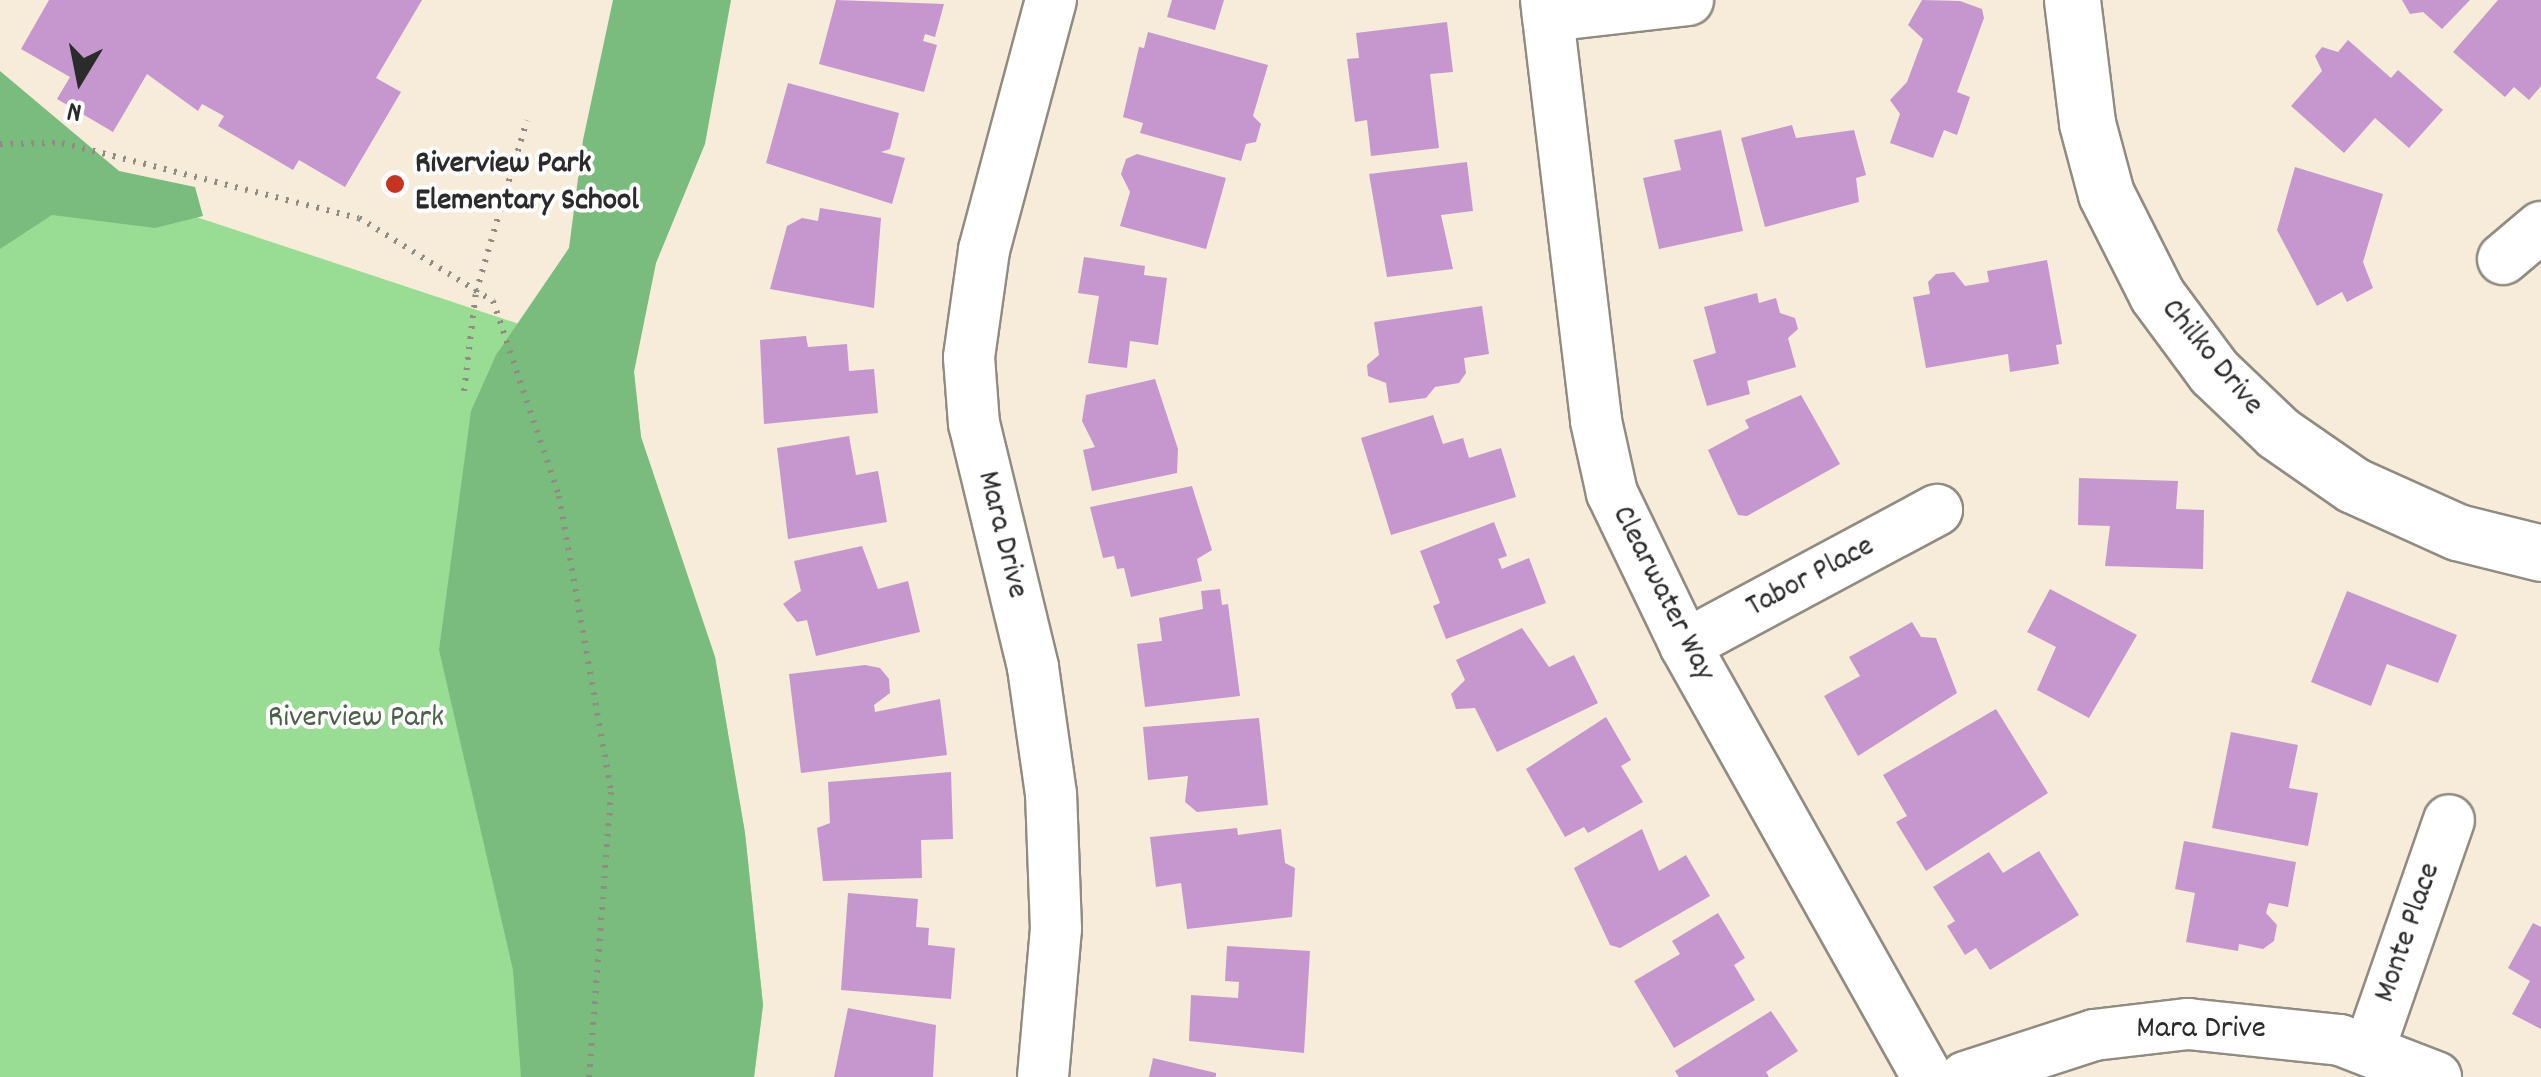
<!DOCTYPE html>
<html>
<head>
<meta charset="utf-8">
<style>
	body { margin:0 }
	#map { position:relative; width:2541px; height:1077px; overflow:hidden; background:#f6ecd9; font-family:Dekko,sans-serif }
	div>[style] { position:absolute }
	.green>* { inset:0; background:#99dc93 }
	.forest>* { inset:0; background:#7abc7d }
	.building>* { inset:0; background:#c597ce }
	.path>* { height:6px; margin-top:-3px; transform-origin:0; background:repeating-linear-gradient(90deg,#908c82 0 2.5px,transparent 0 10.5px) }
	.roads { filter:drop-shadow(2px 0 #908c82) drop-shadow(-2px 0 #908c82) drop-shadow(0 2px #908c82) drop-shadow(0 -2px #908c82) }
	.minor>* { height:50px; margin:-25px; padding:0 25px; transform-origin:25px; border-radius:25px; background:#fff }
	.tertiary>* { height:55px; margin:-27.5px; padding:0 27.5px; transform-origin:27.5px; border-radius:27.5px; background:#fff }
	.dots>* { width:28px; height:28px; translate:-50% -50%; box-sizing:border-box; border:5px solid #fff; border-radius:50% }
	span { translate:-50% -50%; white-space:nowrap; text-align:center; line-height:1.15; -webkit-text-stroke:8px #fff; paint-order:stroke }
	.poi-label { font-size:32px; color:#2b2b2b; font-weight:700 }
	.left { translate:0 -50%; text-align:left }
	.street-label { font-size:32px; color:#2b2b2b }
	.park-label { font-size:32px; color:#4c604a }
	.north { position:absolute; left:30px; top:30px; width:100px; height:100px; -webkit-text-stroke:8px #fff; paint-order:stroke; rotate:190deg; font-size:28px; font-weight:700; line-height:40px; text-align:center; color:#2b2b2b }
	.north::after { content:''; display:block; margin:auto; width:35px; height:45px; background:#2b2b2b; clip-path:polygon(50% 0,100% 100%,50% 72%,0 100%) }
</style>
</head>
<body>
<div id="map">
	<div class="green">
		<i style="clip-path:polygon(0 152px,519px 324px,634px 372px,641px 437px,715px 657px,745px 833px,763px 1005px,754px 1077px,0 1077px)"></i>
	</div>
	<div class="forest">
		<i style="clip-path:polygon(613px 0,731px 0,705px 144px,656px 263px,634px 372px,641px 437px,715px 657px,745px 833px,763px 1005px,754px 1077px,521px 1077px,513px 970px,439px 650px,471px 411px,496px 355px,569px 248px,583px 140px)"></i>
		<i style="clip-path:polygon(0 71px,119px 171px,195px 187px,203px 216px,155px 228px,52px 215px,0 249px)"></i>
	</div>
	<div class="building">
		<i style="clip-path:polygon(49px 0,422px 0,376px 78px,401px 92px,345px 187px,299px 160px,293px 170px,218px 126px,224px 116px,202px 104px,198px 111px,147px 74px,113px 132px,57px 99px,70px 77px,21px 49px)"></i>
		<i style="clip-path:polygon(836px 0,944px 4px,935px 37px,925px 34px,923px 41px,937px 45px,924px 92px,819px 64px)"></i>
		<i style="clip-path:polygon(1172px 0,1224px 0,1215px 30px,1167px 17px)"></i>
		<i style="clip-path:polygon(1922px 0,1960px 1px,1982px 9px,1984px 18px,1957px 92px,1970px 97px,1957px 135px,1944px 130px,1933px 158px,1890px 143px,1900px 114px,1890px 100px,1907px 82px,1923px 39px,1908px 25px)"></i>
		<i style="clip-path:polygon(2402px 0,2470px 0,2442px 29px,2423px 12px,2410px 14px)"></i>
		<i style="clip-path:polygon(2498px 0,2541px 0,2541px 86px,2529px 100px,2514px 87px,2505px 97px,2453px 52px)"></i>
		<i style="clip-path:polygon(1447px 22px,1453px 72px,1430px 74px,1439px 148px,1371px 156px,1367px 120px,1355px 122px,1347px 59px,1359px 58px,1356px 33px)"></i>
		<i style="clip-path:polygon(1148px 32px,1268px 65px,1253px 116px,1261px 124px,1256px 142px,1246px 144px,1241px 161px,1140px 133px,1143px 123px,1123px 117px,1139px 47px,1144px 48px)"></i>
		<i style="clip-path:polygon(2348px 40px,2391px 78px,2398px 70px,2443px 110px,2409px 148px,2375px 118px,2344px 153px,2291px 106px,2322px 71px,2315px 56px,2322px 47px,2338px 52px)"></i>
		<i style="clip-path:polygon(788px 83px,899px 113px,890px 149px,881px 152px,905px 158px,892px 204px,766px 163px)"></i>
		<i style="clip-path:polygon(1792px 125px,1796px 138px,1854px 130px,1866px 175px,1856px 178px,1859px 202px,1765px 227px,1741px 138px)"></i>
		<i style="clip-path:polygon(1721px 130px,1743px 231px,1659px 249px,1643px 178px,1681px 170px,1674px 140px)"></i>
		<i style="clip-path:polygon(1137px 154px,1226px 178px,1206px 249px,1120px 226px,1130px 192px,1121px 174px,1126px 159px)"></i>
		<i style="clip-path:polygon(1467px 162px,1473px 211px,1441px 215px,1453px 269px,1387px 277px,1369px 174px)"></i>
		<i style="clip-path:polygon(2295px 167px,2383px 194px,2363px 262px,2373px 288px,2347px 302px,2342px 292px,2317px 306px,2277px 230px)"></i>
		<i style="clip-path:polygon(820px 208px,881px 218px,874px 308px,770px 289px,787px 226px,802px 218px,818px 221px)"></i>
		<i style="clip-path:polygon(1084px 257px,1145px 266px,1144px 275px,1167px 278px,1158px 345px,1130px 341px,1127px 368px,1088px 363px,1099px 296px,1078px 293px)"></i>
		<i style="clip-path:polygon(2047px 260px,2062px 344px,2056px 345px,2059px 364px,2010px 372px,2008px 354px,1926px 368px,1913px 297px,1930px 294px,1928px 282px,1936px 274px,1954px 272px,1965px 286px,1989px 282px,1987px 271px)"></i>
		<i style="clip-path:polygon(1757px 293px,1759px 303px,1776px 298px,1780px 313px,1795px 318px,1798px 329px,1788px 338px,1796px 367px,1747px 381px,1750px 394px,1707px 406px,1693px 360px,1716px 353px,1704px 307px)"></i>
		<i style="clip-path:polygon(1482px 306px,1489px 354px,1464px 358px,1466px 373px,1459px 383px,1435px 387px,1426px 398px,1389px 403px,1386px 383px,1368px 376px,1367px 365px,1379px 355px,1374px 322px)"></i>
		<i style="clip-path:polygon(806px 336px,808px 347px,847px 344px,849px 371px,874px 369px,878px 413px,764px 424px,760px 340px)"></i>
		<i style="clip-path:polygon(1155px 379px,1178px 449px,1177px 473px,1092px 491px,1083px 450px,1095px 447px,1082px 421px,1086px 395px)"></i>
		<i style="clip-path:polygon(1801px 395px,1840px 464px,1747px 516px,1738px 515px,1708px 450px,1749px 428px,1745px 420px)"></i>
		<i style="clip-path:polygon(1433px 415px,1443px 444px,1463px 438px,1469px 458px,1501px 448px,1516px 497px,1391px 535px,1361px 438px)"></i>
		<i style="clip-path:polygon(849px 436px,856px 475px,878px 471px,887px 522px,788px 539px,777px 448px)"></i>
		<i style="clip-path:polygon(2079px 478px,2178px 481px,2176px 509px,2204px 510px,2203px 569px,2105px 566px,2110px 526px,2078px 525px)"></i>
		<i style="clip-path:polygon(1192px 486px,1212px 550px,1197px 559px,1202px 581px,1131px 597px,1124px 568px,1117px 569px,1114px 556px,1103px 558px,1090px 507px)"></i>
		<i style="clip-path:polygon(1494px 522px,1507px 556px,1498px 559px,1502px 569px,1529px 558px,1546px 603px,1446px 639px,1433px 606px,1440px 603px,1420px 551px)"></i>
		<i style="clip-path:polygon(862px 546px,878px 589px,908px 581px,920px 632px,816px 656px,807px 620px,797px 622px,783px 604px,801px 591px,794px 561px)"></i>
		<i style="clip-path:polygon(1220px 589px,1222px 605px,1228px 604px,1240px 696px,1145px 707px,1137px 644px,1162px 641px,1159px 618px,1203px 609px,1201px 591px)"></i>
		<i style="clip-path:polygon(2050px 589px,2137px 635px,2089px 718px,2037px 690px,2056px 647px,2027px 632px)"></i>
		<i style="clip-path:polygon(2347px 591px,2457px 635px,2438px 683px,2387px 664px,2371px 706px,2311px 682px)"></i>
		<i style="clip-path:polygon(1912px 622px,1921px 637px,1936px 638px,1957px 693px,1858px 756px,1824px 696px,1860px 676px,1849px 657px)"></i>
		<i style="clip-path:polygon(1522px 628px,1549px 667px,1574px 655px,1598px 703px,1497px 752px,1475px 708px,1456px 709px,1451px 694px,1465px 680px,1456px 660px)"></i>
		<i style="clip-path:polygon(865px 665px,880px 668px,889px 679px,890px 693px,874px 705px,875px 712px,940px 699px,947px 755px,801px 773px,789px 674px)"></i>
		<i style="clip-path:polygon(1996px 709px,2048px 793px,1926px 871px,1896px 822px,1907px 816px,1883px 775px)"></i>
		<i style="clip-path:polygon(1606px 717px,1631px 760px,1621px 766px,1643px 802px,1588px 833px,1584px 827px,1565px 837px,1526px 769px)"></i>
		<i style="clip-path:polygon(1259px 718px,1268px 805px,1197px 812px,1185px 802px,1188px 776px,1148px 780px,1143px 727px)"></i>
		<i style="clip-path:polygon(2231px 732px,2298px 745px,2289px 788px,2318px 793px,2308px 846px,2212px 828px)"></i>
		<i style="clip-path:polygon(951px 772px,953px 839px,921px 840px,922px 878px,823px 881px,817px 828px,830px 823px,828px 782px)"></i>
		<i style="clip-path:polygon(1237px 828px,1238px 835px,1281px 829px,1285px 863px,1295px 868px,1292px 917px,1187px 929px,1181px 883px,1156px 887px,1150px 837px)"></i>
		<i style="clip-path:polygon(1642px 829px,1659px 871px,1686px 855px,1710px 896px,1620px 948px,1610px 945px,1574px 868px)"></i>
		<i style="clip-path:polygon(2184px 841px,2296px 862px,2288px 907px,2269px 903px,2266px 913px,2277px 925px,2274px 941px,2263px 949px,2239px 944px,2238px 951px,2186px 942px,2195px 893px,2175px 889px)"></i>
		<i style="clip-path:polygon(2039px 851px,2079px 915px,1990px 970px,1976px 948px,1965px 955px,1947px 926px,1955px 921px,1933px 887px,1989px 852px,2003px 873px)"></i>
		<i style="clip-path:polygon(848px 893px,918px 899px,916px 927px,929px 928px,928px 945px,955px 948px,951px 999px,841px 990px)"></i>
		<i style="clip-path:polygon(1718px 913px,1745px 958px,1734px 965px,1755px 1000px,1674px 1048px,1634px 981px,1680px 954px,1672px 941px)"></i>
		<i style="clip-path:polygon(2533px 923px,2541px 927px,2541px 1029px,2512px 1014px,2530px 981px,2508px 968px)"></i>
		<i style="clip-path:polygon(1227px 946px,1310px 951px,1304px 1053px,1189px 1041px,1191px 995px,1238px 998px,1239px 982px,1225px 981px)"></i>
		<i style="clip-path:polygon(848px 1008px,936px 1025px,933px 1077px,834px 1077px)"></i>
		<i style="clip-path:polygon(1771px 1011px,1798px 1051px,1766px 1072px,1769px 1077px,1679px 1077px,1675px 1071px)"></i>
		<i style="clip-path:polygon(1153px 1058px,1216px 1073px,1216px 1077px,1149px 1077px)"></i>
	</div>
	<div class="path">
		<i style="left:0;top:144px;width:62px;rotate:-0.9deg"></i>
		<i style="left:62px;top:143px;width:306px;rotate:14.2deg"></i>
		<i style="left:359px;top:218px;width:158px;rotate:31.8deg"></i>
		<i style="left:493px;top:301px;width:206px;rotate:71.3deg"></i>
		<i style="left:559px;top:496px;width:301px;rotate:80deg"></i>
		<i style="left:611px;top:792px;width:286px;rotate:94.4deg"></i>
		<i style="left:464px;top:391px;width:100px;rotate:-83.1deg"></i>
		<i style="left:476px;top:292px;width:179px;rotate:-73.5deg"></i>
	</div>
	<div class="roads">
		<div class="minor">
			<i style="left:1546px;top:0;width:424px;rotate:83.2deg"></i>
			<i style="left:1596px;top:421px;width:74px;rotate:77.5deg"></i>
			<i style="left:1612px;top:493px;width:169px;rotate:64.3deg"></i>
			<i style="left:1685px;top:645px;width:495px;rotate:60.7deg"></i>
			<i style="left:1548px;top:16px;width:141px;rotate:-6.5deg"></i>
			<i style="left:2503px;top:259px;width:50px;rotate:-40.1deg"></i>
			<i style="left:1685px;top:645px;width:286px;rotate:-28.2deg"></i>
			<i style="left:2370px;top:1047px;width:240px;rotate:-70.8deg"></i>
			<i style="left:1043px;top:1077px;width:149px;rotate:-85deg"></i>
			<i style="left:1056px;top:929px;width:135px;rotate:-92.1deg"></i>
			<i style="left:1051px;top:794px;width:128px;rotate:-98.1deg"></i>
			<i style="left:1033px;top:667px;width:250px;rotate:-103.6deg"></i>
			<i style="left:974px;top:424px;width:67px;rotate:-94.3deg"></i>
			<i style="left:969px;top:357px;width:108px;rotate:-82deg"></i>
			<i style="left:984px;top:250px;width:259px;rotate:-75deg"></i>
			<i style="left:1965px;top:1077px;width:136px;rotate:-18deg"></i>
			<i style="left:2094px;top:1035px;width:95px;rotate:-6.7deg"></i>
			<i style="left:2188px;top:1024px;width:153px;rotate:6deg"></i>
			<i style="left:2340px;top:1040px;width:103px;rotate:21.1deg"></i>
		</div>
		<div class="tertiary">
			<i style="left:2072px;top:0;width:124px;rotate:83deg"></i>
			<i style="left:2087px;top:123px;width:73px;rotate:75deg"></i>
			<i style="left:2106px;top:194px;width:113px;rotate:63.2deg"></i>
			<i style="left:2157px;top:295px;width:96px;rotate:53.5deg"></i>
			<i style="left:2214px;top:372px;width:88px;rotate:43.6deg"></i>
			<i style="left:2278px;top:433px;width:91px;rotate:34.7deg"></i>
			<i style="left:2353px;top:485px;width:114px;rotate:24.3deg"></i>
			<i style="left:2457px;top:532px;width:87px;rotate:14deg"></i>
		</div>
	</div>
	<div class="dots">
		<i style="left:395px;top:184px;background:#c8321e"></i>
	</div>
	<div class="poi-label">
		<span class="left" style="left:415px;top:184px">Riverview Park<br>Elementary School</span>
	</div>
	<div class="street-label">
		<span style="left:2211px;top:358px;rotate:50deg">Chilko Drive</span>
		<span style="left:1001px;top:535px;rotate:76deg">Mara Drive</span>
		<span style="left:1811px;top:578px;rotate:-28deg">Tabor Place</span>
		<span style="left:1662px;top:594px;rotate:63deg">Clearwater Way</span>
		<span style="left:2409px;top:933px;rotate:-71deg">Monte Place</span>
		<span style="left:2201px;top:1030px">Mara Drive</span>
	</div>
	<div class="park-label">
		<span style="left:356px;top:719px">Riverview Park</span>
	</div>
	<div class="north">N</div>
</div>
</body>
</html>
